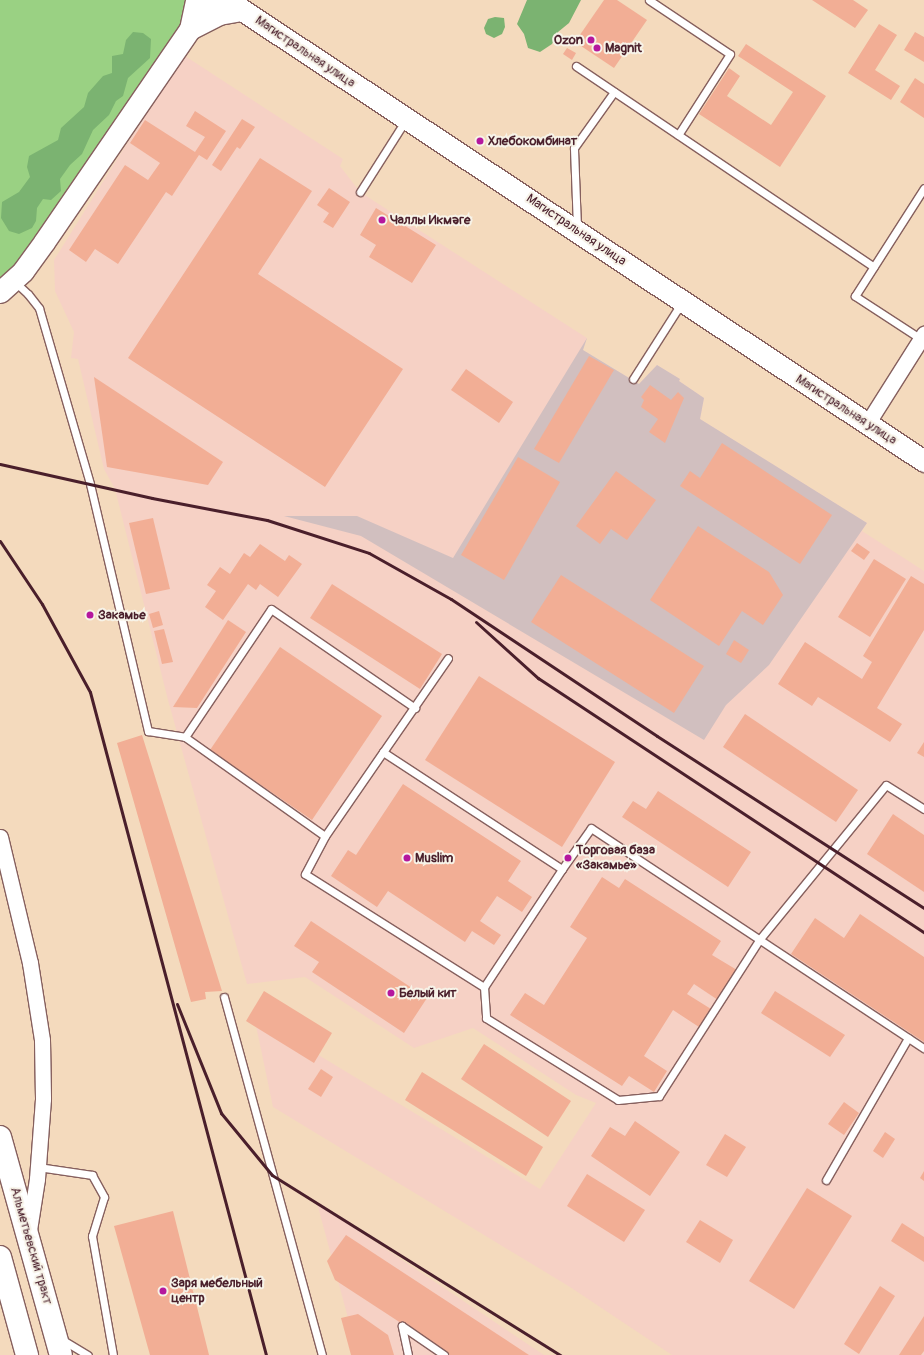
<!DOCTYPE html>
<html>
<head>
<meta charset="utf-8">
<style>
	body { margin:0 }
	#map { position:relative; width:924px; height:1355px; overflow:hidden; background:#f4dabd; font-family:Pangolin,sans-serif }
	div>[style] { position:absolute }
	.built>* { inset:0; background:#f6d1c5 }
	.industrial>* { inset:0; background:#d1bfbf }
	.green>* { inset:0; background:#9ad183 }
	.forest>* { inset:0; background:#7bb371 }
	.building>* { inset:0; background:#f2ae95 }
	.roads { filter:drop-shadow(1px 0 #86605e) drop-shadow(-1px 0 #86605e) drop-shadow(0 1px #86605e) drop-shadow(0 -1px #86605e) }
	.service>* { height:7px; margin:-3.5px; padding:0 3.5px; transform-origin:3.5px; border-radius:3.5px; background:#fff }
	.minor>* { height:15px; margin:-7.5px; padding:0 7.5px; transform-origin:7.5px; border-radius:7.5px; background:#fff }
	.tertiary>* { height:19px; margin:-9.5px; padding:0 9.5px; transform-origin:9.5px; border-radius:9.5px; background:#fff }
	.secondary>* { height:21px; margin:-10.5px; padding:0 10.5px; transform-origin:10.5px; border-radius:10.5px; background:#fff }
	.primary>* { height:22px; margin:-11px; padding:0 11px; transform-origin:11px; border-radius:11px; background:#fff }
	.rail>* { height:3px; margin:-1.5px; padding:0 1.5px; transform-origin:1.5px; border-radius:1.5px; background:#4a1f2b }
	.dots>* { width:11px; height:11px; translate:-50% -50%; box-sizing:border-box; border:2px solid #f7f3e8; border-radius:50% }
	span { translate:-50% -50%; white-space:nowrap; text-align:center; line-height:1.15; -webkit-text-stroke:4px #f7f3e8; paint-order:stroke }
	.poi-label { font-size:13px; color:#4a1f2b; font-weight:700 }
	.right { translate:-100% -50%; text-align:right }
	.left { translate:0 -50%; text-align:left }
	.street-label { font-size:13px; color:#4a1f2b }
</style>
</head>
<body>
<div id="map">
	<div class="built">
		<i style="clip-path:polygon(185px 56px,343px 159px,340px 166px,360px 192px,587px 338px,583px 350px,639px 384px,657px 365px,680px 379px,679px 381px,704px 398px,700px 419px,867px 523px,862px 531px,924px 571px,924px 1355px,672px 1355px,570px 1287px,273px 1107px,254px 1016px,540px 1189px,596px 1103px,576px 1095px,473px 1028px,414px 1048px,305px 977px,247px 984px,168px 700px,115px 489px,104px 469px,78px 359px,71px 358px,74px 332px,55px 291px,54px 260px,121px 153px)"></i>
		<i style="clip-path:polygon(317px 1203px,544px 1355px,358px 1355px)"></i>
	</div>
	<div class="industrial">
		<i style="clip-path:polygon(587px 338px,583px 350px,639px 384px,657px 365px,680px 379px,679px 381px,704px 398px,700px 419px,867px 523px,769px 665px,726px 705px,704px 740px,361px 536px,284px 516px,357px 516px,453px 558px)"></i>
	</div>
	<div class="green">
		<i style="clip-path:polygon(0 0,189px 0,184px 19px,173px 35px,33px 241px,17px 263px,0 279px)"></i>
	</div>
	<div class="forest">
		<i style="clip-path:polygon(527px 0,581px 0,569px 23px,558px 32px,552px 44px,540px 52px,528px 48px,524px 34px,517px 24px)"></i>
		<i style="clip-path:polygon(495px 17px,504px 18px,505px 27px,502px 34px,494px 38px,486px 34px,484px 28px,488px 19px)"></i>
		<i style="clip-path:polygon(133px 32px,143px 33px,151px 39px,150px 58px,128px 78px,123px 96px,116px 101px,109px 115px,93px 130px,82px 154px,70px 165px,60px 179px,61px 191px,51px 200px,43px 199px,37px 208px,36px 221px,32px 228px,19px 234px,9px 231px,1px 218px,2px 202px,19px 192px,30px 177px,27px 167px,29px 156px,58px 140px,61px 128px,84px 107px,88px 93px,103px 76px,112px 73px,112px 56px,123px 54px,126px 40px)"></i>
	</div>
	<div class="building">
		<i style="clip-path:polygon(604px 0,617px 0,647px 20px,614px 68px,575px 42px)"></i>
		<i style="clip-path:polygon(812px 0,853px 0,868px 10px,855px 28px)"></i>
		<i style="clip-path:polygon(879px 24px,897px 35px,875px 70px,900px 86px,891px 100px,848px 73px)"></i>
		<i style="clip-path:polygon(915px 32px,924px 37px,924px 62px,904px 50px)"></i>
		<i style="clip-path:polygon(746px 44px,826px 96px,780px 167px,699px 114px,729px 68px,740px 76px,727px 96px,771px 125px,793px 92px,738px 56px)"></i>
		<i style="clip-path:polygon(567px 48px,576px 53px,572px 60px,563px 54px)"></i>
		<i style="clip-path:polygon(915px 78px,924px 84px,924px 118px,900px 102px)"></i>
		<i style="clip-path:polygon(195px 111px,226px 131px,207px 160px,199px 155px,172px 196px,166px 192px,118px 264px,95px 249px,86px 262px,69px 250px,125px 165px,148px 180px,160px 163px,130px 143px,145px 120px,195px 152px,205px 137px,186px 126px)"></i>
		<i style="clip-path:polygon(242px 119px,255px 127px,240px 149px,237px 147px,221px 171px,212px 165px)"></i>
		<i style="clip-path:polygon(260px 158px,312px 191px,258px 274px,403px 369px,325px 487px,128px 358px)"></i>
		<i style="clip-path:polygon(329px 188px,350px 202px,333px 228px,323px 222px,329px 213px,317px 205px)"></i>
		<i style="clip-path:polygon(376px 208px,436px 245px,412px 283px,369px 257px,376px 245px,360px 235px)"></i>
		<i style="clip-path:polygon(589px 356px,614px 370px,559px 463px,534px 449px)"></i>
		<i style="clip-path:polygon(466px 369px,513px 402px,499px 423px,451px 390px)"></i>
		<i style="clip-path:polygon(94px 377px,223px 462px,208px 485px,107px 467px)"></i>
		<i style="clip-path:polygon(650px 385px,671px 400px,678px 392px,684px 398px,665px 443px,649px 432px,658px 419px,641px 407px,644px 400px,641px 397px)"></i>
		<i style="clip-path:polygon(722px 443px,832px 515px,800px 564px,680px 486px,690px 471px,700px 478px)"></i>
		<i style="clip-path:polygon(518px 457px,560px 482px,504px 580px,461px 555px)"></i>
		<i style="clip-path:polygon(616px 471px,656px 500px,627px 540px,611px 529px,600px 544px,576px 526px)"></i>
		<i style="clip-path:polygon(153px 518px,170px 589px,146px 594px,129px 523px)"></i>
		<i style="clip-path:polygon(698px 526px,769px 572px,783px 595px,763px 625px,742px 611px,719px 646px,650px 600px)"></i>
		<i style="clip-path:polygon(857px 543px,870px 552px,864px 560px,851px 551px)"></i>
		<i style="clip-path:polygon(260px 544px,285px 561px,289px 555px,302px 564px,278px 597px,260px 584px,256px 590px,248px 584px,223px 620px,205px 607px,216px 591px,207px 585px,220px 567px,230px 574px,244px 553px,250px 557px)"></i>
		<i style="clip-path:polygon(874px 559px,906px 579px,870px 637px,838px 617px)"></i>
		<i style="clip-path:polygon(561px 575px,704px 666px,674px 713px,531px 622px)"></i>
		<i style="clip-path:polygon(911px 576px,924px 584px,924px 630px,877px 708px,902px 724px,890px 742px,818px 697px,812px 706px,778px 684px,805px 642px,862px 679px,872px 662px,863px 656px)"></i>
		<i style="clip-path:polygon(332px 584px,442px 654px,420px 689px,310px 618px)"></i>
		<i style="clip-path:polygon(159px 611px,163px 625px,153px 628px,149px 614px)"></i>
		<i style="clip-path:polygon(228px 620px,246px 632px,197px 708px,173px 707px)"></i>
		<i style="clip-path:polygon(164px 629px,173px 662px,162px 664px,154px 631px)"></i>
		<i style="clip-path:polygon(734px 640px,749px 650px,741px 663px,726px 654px)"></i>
		<i style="clip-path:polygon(280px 647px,382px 716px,312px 820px,210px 750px)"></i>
		<i style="clip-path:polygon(479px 676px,615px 762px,562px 847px,425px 760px)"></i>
		<i style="clip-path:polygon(745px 714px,858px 790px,836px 822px,723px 747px)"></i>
		<i style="clip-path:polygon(142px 735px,222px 991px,205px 992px,206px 999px,191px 1002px,117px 743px)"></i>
		<i style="clip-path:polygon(924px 742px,924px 757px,917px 753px)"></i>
		<i style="clip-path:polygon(403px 784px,521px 861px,508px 881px,532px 897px,522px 912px,497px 896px,480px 921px,501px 935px,494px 945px,472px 931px,465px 942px,388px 891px,377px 907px,331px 876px,348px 850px,356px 855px)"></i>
		<i style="clip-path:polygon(658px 791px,751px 852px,728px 887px,622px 817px,633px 801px,646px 809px)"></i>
		<i style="clip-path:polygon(893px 814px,924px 835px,924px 892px,867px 854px)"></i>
		<i style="clip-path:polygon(602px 877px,619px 888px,625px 879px,721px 941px,712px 955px,737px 970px,718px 1000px,694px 984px,687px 994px,711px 1009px,699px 1027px,673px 1010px,644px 1056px,667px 1071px,654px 1092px,629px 1076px,622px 1086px,510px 1015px,525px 993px,544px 1005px,587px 938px,570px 927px)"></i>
		<i style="clip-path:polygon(860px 914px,924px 957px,924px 1042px,791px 954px,815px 918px,844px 938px)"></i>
		<i style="clip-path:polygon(311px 921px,427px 998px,404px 1033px,312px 972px,319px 962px,294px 946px)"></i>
		<i style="clip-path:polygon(264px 991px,332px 1033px,314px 1063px,246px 1021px)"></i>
		<i style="clip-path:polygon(775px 991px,845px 1035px,830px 1057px,761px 1013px)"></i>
		<i style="clip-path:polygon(484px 1044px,571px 1101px,548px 1137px,461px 1079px)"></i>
		<i style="clip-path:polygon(321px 1069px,333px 1077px,321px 1097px,308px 1089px)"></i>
		<i style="clip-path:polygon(422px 1072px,543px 1147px,526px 1176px,405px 1100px)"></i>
		<i style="clip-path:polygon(844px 1102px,859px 1113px,844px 1135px,828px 1124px)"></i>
		<i style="clip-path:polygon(635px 1121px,680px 1152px,650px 1196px,591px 1156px,610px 1127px,625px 1136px)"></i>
		<i style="clip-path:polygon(885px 1132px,895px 1139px,883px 1158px,873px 1151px)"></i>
		<i style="clip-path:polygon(725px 1134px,746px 1147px,727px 1177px,706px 1165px)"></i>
		<i style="clip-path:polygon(924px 1171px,924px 1181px,920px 1178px)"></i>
		<i style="clip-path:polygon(587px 1174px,645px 1210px,624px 1242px,567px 1206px)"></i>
		<i style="clip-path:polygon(807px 1188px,852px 1216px,794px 1309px,749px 1281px)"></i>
		<i style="clip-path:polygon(173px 1211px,209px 1355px,150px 1355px,114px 1226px)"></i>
		<i style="clip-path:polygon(700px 1220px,733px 1240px,720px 1263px,686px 1242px)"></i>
		<i style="clip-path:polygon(902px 1223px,924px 1237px,924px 1262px,891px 1241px)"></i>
		<i style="clip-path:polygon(346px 1235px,529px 1355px,450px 1355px,335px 1280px,327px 1261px)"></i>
		<i style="clip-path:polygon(880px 1286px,895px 1296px,859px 1354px,844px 1344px)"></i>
		<i style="clip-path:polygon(358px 1314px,388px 1335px,394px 1355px,351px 1355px,341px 1318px)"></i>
		<i style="clip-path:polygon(924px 1316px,924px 1351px,921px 1355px,899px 1355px)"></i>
	</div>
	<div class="roads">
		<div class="service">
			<i style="left:649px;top:0;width:97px;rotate:33.7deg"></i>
			<i style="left:730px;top:54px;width:96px;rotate:122.7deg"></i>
			<i style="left:576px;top:66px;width:359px;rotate:34deg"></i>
			<i style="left:360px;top:192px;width:84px;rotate:-57.6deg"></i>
			<i style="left:577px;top:227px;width:79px;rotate:-92.2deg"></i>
			<i style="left:574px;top:148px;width:69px;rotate:-54.5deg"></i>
			<i style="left:14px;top:281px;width:19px;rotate:43deg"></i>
			<i style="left:28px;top:294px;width:18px;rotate:52deg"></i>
			<i style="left:39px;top:308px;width:183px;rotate:73.8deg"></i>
			<i style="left:90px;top:484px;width:254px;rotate:76.8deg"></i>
			<i style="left:148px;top:731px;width:37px;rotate:9deg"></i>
			<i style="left:185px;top:737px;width:171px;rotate:35.3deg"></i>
			<i style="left:325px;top:836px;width:102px;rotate:-55.4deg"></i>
			<i style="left:383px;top:752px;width:214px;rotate:33.2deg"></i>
			<i style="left:562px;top:869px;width:50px;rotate:-54.7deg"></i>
			<i style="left:591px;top:828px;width:399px;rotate:33.5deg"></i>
			<i style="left:921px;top:339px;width:79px;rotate:-146.9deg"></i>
			<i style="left:855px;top:296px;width:128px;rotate:-57.4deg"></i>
			<i style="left:633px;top:379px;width:91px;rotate:-57.5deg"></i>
			<i style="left:185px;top:737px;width:154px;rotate:-56.1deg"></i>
			<i style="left:271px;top:609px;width:175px;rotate:34.5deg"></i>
			<i style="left:383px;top:752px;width:114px;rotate:-55.3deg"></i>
			<i style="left:325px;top:836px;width:43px;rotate:117.8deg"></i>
			<i style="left:305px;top:874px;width:212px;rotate:32.3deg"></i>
			<i style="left:484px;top:987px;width:141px;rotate:-56.5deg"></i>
			<i style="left:484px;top:987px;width:31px;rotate:86deg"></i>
			<i style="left:486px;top:1018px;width:155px;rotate:31.8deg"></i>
			<i style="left:618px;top:1100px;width:41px;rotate:-5.6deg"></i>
			<i style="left:659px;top:1096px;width:185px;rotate:-57.3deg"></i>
			<i style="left:759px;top:940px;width:200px;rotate:-50.7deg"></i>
			<i style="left:886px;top:785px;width:45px;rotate:32.3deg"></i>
			<i style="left:224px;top:997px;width:371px;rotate:74.7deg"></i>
			<i style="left:38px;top:1167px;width:55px;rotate:8.4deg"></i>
			<i style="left:92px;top:1175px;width:25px;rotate:61deg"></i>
			<i style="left:104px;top:1197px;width:41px;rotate:107.1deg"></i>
			<i style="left:92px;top:1236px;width:121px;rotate:80deg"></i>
			<i style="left:826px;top:1180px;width:164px;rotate:-60deg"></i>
			<i style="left:61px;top:1339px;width:31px;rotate:31deg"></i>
			<i style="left:408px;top:1355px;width:30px;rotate:-102deg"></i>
			<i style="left:402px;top:1326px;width:51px;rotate:34.6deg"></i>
		</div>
		<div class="minor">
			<i style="left:867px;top:424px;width:107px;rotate:-57.7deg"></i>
			<i style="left:0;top:837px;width:130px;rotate:76.6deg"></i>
			<i style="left:30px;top:963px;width:78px;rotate:81.1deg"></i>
			<i style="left:42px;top:1040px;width:59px;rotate:89deg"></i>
			<i style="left:43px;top:1099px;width:80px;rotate:94.3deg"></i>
			<i style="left:37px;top:1179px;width:52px;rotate:98.9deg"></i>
		</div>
		<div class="tertiary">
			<i style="left:191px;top:28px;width:34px;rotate:-54deg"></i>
		</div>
		<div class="secondary">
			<i style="left:227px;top:0;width:836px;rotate:33.48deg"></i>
			<i style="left:190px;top:29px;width:33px;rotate:-27deg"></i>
			<i style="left:219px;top:14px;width:23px;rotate:-10deg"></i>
			<i style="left:0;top:292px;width:31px;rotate:-42deg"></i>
			<i style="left:23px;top:271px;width:36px;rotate:-54deg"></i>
			<i style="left:44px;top:242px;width:258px;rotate:-55.6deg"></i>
			<i style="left:190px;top:29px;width:30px;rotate:-78deg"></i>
		</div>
		<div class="primary">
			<i style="left:0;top:1137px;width:226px;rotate:74.4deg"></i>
			<i style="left:0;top:1257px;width:102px;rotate:74.6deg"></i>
		</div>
	</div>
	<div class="rail">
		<i style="left:0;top:464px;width:156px;rotate:12.6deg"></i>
		<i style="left:152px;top:498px;width:117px;rotate:10.8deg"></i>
		<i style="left:267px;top:520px;width:107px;rotate:17.9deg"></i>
		<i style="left:369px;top:553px;width:94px;rotate:29.3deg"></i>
		<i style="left:451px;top:599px;width:247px;rotate:33.6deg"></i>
		<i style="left:657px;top:736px;width:318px;rotate:32.8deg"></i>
		<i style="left:0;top:541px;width:76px;rotate:56.3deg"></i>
		<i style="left:42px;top:604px;width:100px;rotate:61.4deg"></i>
		<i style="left:90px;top:692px;width:686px;rotate:75.13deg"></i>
		<i style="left:476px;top:622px;width:84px;rotate:42.1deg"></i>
		<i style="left:538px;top:678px;width:463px;rotate:33.4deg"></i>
		<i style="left:177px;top:1004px;width:118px;rotate:68deg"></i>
		<i style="left:221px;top:1113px;width:80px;rotate:50.6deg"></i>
		<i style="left:272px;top:1175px;width:340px;rotate:32deg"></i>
	</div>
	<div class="dots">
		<i style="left:591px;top:40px;background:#b5179e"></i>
		<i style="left:597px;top:48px;background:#b5179e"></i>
		<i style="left:480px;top:141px;background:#b5179e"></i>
		<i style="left:382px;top:220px;background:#b5179e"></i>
		<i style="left:90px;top:615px;background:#b5179e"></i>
		<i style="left:407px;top:858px;background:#b5179e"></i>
		<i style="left:568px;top:858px;background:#b5179e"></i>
		<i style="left:391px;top:993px;background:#b5179e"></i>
		<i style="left:163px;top:1291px;background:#b5179e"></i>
	</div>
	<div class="poi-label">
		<span class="right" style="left:583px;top:40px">Ozon</span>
		<span class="left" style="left:605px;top:48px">Magnit</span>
		<span class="left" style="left:488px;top:141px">Хлебокомбинат</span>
		<span class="left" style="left:390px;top:220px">Чаллы Икмәге</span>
		<span class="left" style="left:98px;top:615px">Закамье</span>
		<span class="left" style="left:576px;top:858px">Торговая база<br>«Закамье»</span>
		<span class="left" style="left:415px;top:858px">Muslim</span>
		<span class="left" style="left:399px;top:993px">Белый кит</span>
		<span class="left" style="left:171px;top:1291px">Заря мебельный<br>центр</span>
	</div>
	<div class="street-label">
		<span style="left:305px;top:52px;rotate:34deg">Магистральная улица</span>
		<span style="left:576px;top:230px;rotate:34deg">Магистральная улица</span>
		<span style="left:846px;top:410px;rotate:33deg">Магистральная улица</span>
		<span style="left:31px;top:1246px;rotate:74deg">Альметьевский тракт</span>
	</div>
</div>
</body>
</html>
